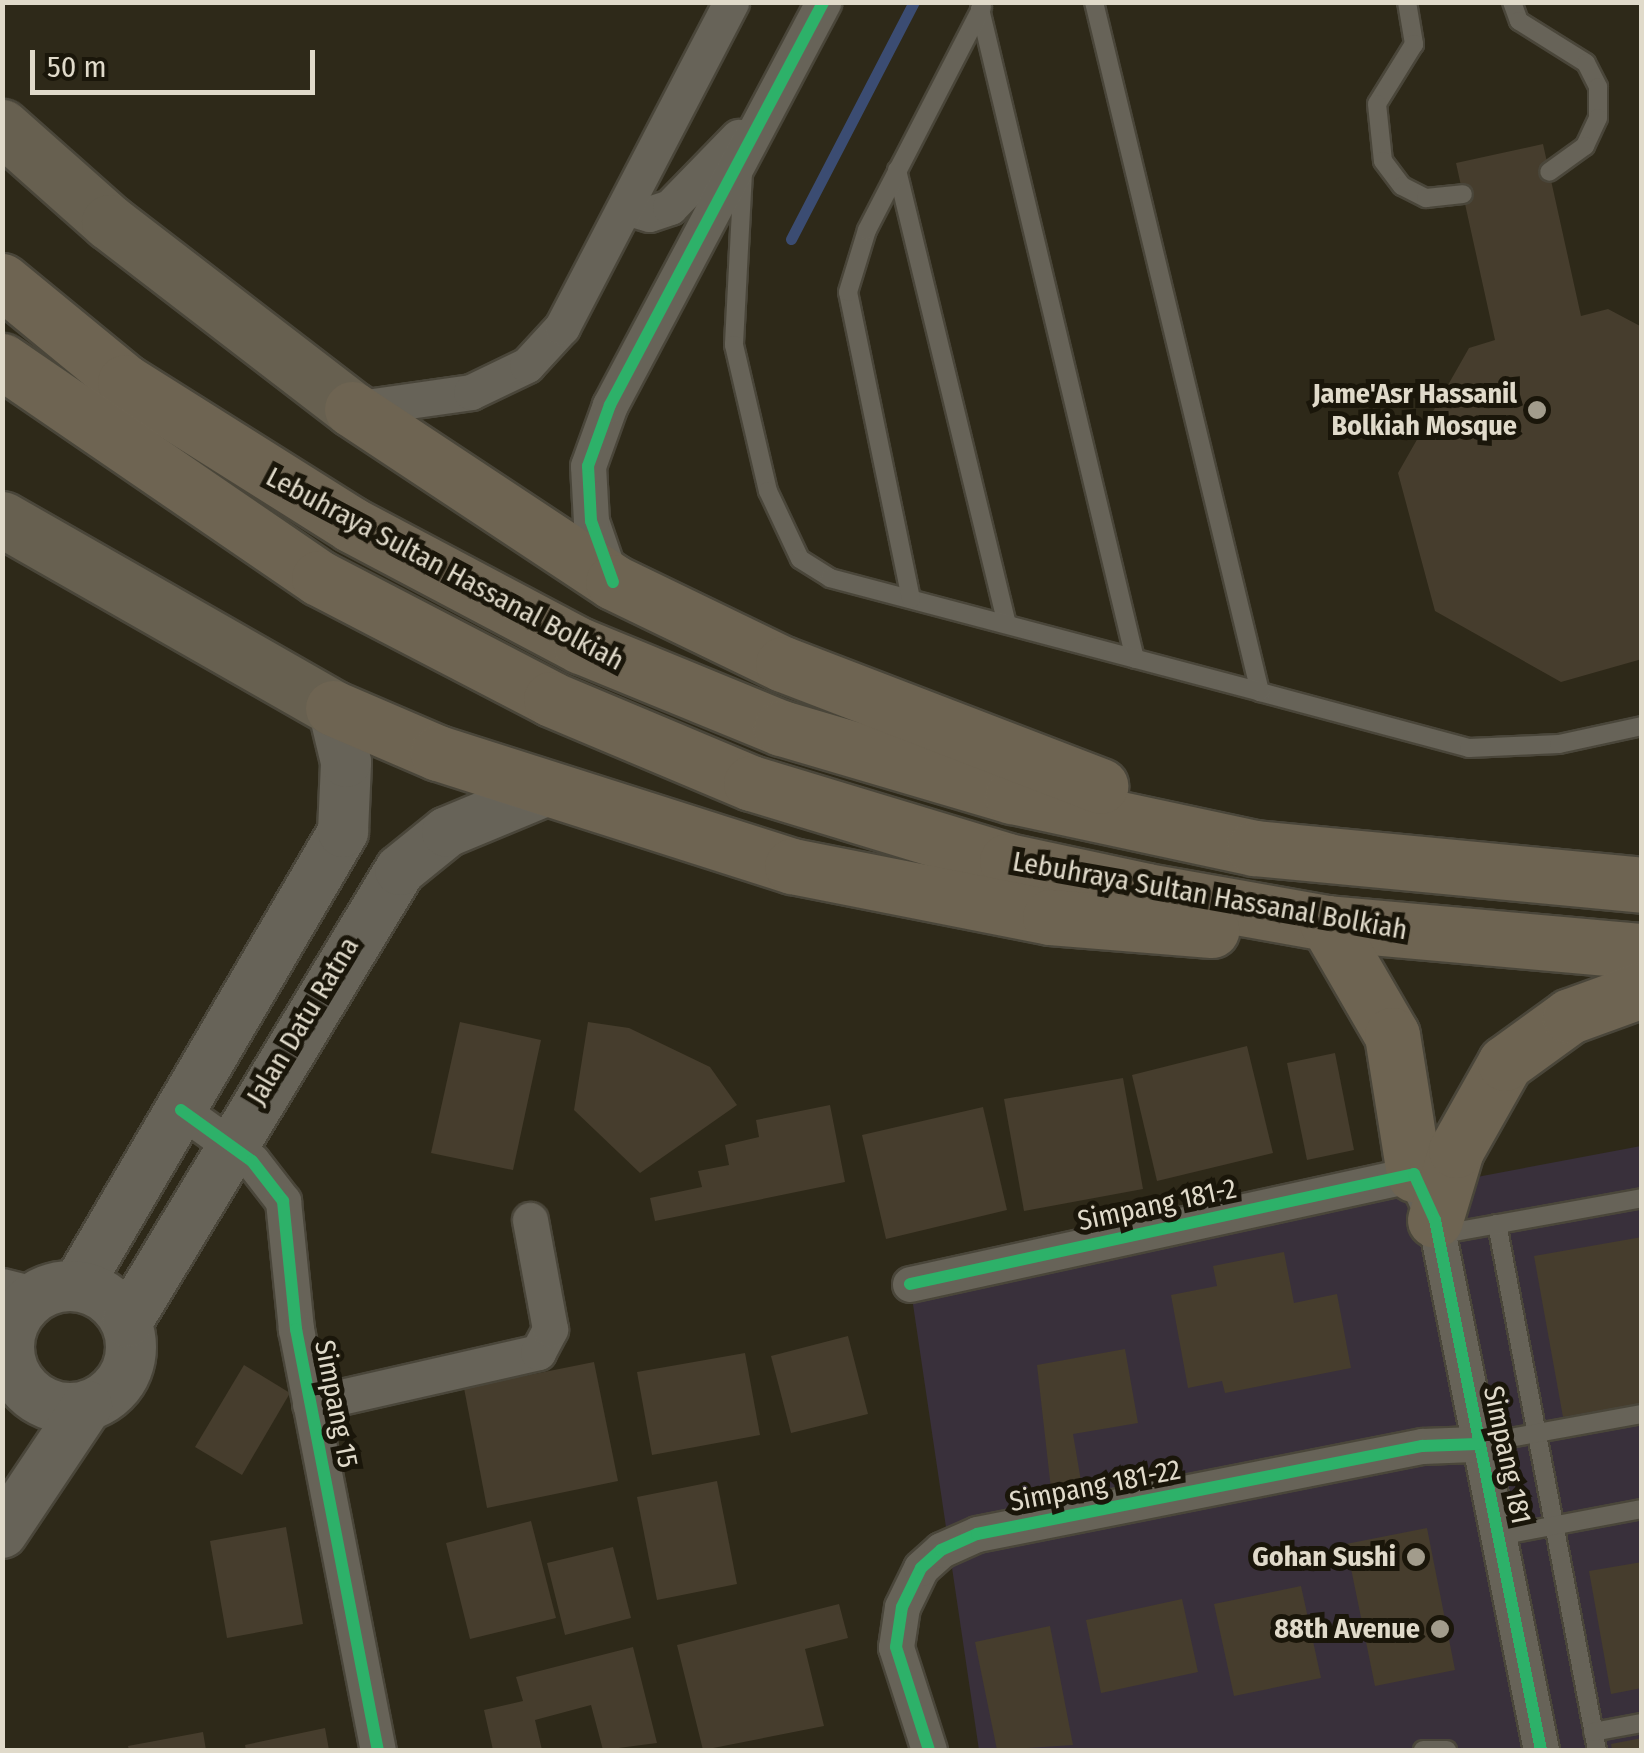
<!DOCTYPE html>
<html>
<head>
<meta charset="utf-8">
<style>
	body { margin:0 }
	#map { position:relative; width:1644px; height:1753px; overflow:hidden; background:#2e2919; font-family:"Fira Sans Condensed",sans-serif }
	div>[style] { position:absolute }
	.commercial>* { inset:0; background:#39303b }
	.stream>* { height:11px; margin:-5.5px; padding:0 5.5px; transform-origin:5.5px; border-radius:5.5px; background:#3b4c72 }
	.building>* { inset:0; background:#463d2d }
	.roads { filter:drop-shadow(2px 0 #4a463a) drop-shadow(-2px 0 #4a463a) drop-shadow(0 2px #4a463a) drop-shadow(0 -2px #4a463a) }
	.service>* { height:18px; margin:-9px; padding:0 9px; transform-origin:9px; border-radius:9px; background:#676358 }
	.minor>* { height:35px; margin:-17.5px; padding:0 17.5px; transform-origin:17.5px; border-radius:17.5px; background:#676358 }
	.secondary>* { height:50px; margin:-25px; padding:0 25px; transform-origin:25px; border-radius:25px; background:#676358 }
	.secondary>.ring { margin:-25px; padding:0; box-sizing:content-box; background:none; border:50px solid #676358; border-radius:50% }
	.primary>* { height:55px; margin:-27.5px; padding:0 27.5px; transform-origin:27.5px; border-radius:27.5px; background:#676050 }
	.motorway>* { height:55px; margin:-27.5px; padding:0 27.5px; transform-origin:27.5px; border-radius:27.5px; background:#6e6452 }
	.cycleway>* { height:12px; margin:-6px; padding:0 6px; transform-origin:6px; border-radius:6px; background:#2db169 }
	.dots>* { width:28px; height:28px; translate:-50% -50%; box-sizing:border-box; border:5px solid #1a160a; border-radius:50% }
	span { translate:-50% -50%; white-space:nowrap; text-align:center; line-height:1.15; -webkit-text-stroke:10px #1a160a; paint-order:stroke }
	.poi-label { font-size:28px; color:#e0daca; font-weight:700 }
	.right { translate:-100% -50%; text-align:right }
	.street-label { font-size:28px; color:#e0daca }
	.frame { position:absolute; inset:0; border:5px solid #e0daca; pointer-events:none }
	.scale { position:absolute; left:30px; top:50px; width:285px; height:45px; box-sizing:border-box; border:5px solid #e0daca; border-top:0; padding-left:12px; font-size:30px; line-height:35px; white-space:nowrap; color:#e0daca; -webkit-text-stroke:8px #1a160a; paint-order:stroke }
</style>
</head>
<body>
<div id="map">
	<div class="commercial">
		<i style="clip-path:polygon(1641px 1146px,1641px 1750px,979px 1750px,910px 1284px)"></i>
	</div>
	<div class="stream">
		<i style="left:791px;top:239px;width:267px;rotate:-62.6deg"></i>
	</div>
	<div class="building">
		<i style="clip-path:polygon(1543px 144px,1581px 316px,1608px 309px,1642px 327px,1642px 659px,1561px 682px,1435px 611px,1398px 473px,1469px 348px,1495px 340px,1456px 163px)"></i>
		<i style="clip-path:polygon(460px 1022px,541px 1040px,513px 1170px,431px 1153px)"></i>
		<i style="clip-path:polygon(588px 1022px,629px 1028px,710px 1067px,737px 1105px,640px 1173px,574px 1110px)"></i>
		<i style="clip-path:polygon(1247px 1046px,1273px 1153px,1157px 1181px,1132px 1075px)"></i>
		<i style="clip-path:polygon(1335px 1053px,1354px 1150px,1307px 1160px,1287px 1063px)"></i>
		<i style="clip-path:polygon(1123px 1078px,1143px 1189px,1024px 1211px,1004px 1099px)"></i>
		<i style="clip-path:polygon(830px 1105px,845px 1182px,655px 1221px,650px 1198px,702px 1187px,698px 1171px,729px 1165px,725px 1145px,759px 1137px,756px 1120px)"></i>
		<i style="clip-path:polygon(983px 1107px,1007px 1210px,886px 1239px,862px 1135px)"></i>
		<i style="clip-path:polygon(1642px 1237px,1642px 1403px,1563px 1417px,1534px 1256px)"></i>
		<i style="clip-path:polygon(1284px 1252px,1294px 1303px,1337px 1294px,1351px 1368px,1225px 1393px,1222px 1381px,1188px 1388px,1171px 1295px,1217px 1286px,1213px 1266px)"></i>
		<i style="clip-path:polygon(848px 1336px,868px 1414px,791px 1433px,771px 1356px)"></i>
		<i style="clip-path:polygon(1125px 1349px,1138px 1423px,1073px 1434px,1083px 1493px,1052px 1498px,1037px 1365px)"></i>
		<i style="clip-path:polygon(745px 1353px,760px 1435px,652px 1455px,637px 1372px)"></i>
		<i style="clip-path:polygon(594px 1362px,618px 1481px,487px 1508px,464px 1388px)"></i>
		<i style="clip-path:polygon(244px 1365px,290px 1393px,242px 1475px,195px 1447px)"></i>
		<i style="clip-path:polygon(717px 1481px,737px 1584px,657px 1600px,637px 1497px)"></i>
		<i style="clip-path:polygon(531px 1521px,556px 1618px,470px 1639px,446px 1543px)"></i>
		<i style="clip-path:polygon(286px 1527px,303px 1624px,227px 1638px,210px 1541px)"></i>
		<i style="clip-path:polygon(1427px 1528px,1455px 1670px,1375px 1686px,1346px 1544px)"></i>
		<i style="clip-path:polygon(613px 1547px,631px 1618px,565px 1635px,547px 1563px)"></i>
		<i style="clip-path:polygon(1642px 1562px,1642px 1688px,1611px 1694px,1589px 1571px)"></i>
		<i style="clip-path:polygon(1301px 1586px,1321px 1678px,1234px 1696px,1214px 1604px)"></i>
		<i style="clip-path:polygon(1182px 1599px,1198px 1672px,1101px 1693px,1086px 1620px)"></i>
		<i style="clip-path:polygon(839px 1604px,848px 1638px,805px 1649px,824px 1726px,703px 1750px,677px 1645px)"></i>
		<i style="clip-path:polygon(1050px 1626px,1073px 1745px,997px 1750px,975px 1642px)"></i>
		<i style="clip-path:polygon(633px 1647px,657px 1743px,603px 1750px,591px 1705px,535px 1720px,542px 1750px,493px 1750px,484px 1710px,523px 1701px,516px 1677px)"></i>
		<i style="clip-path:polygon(325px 1728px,329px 1750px,246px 1750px,245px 1745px)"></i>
		<i style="clip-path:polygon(203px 1732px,206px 1750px,129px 1750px,128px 1746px)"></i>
		<i style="clip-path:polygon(1642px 1738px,1642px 1750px,1612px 1750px,1611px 1744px)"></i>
	</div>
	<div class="roads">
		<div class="service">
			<i style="left:1094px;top:2px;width:710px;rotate:76.47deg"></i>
			<i style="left:1260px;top:692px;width:216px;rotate:15deg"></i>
			<i style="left:1469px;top:748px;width:90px;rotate:-2.5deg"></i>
			<i style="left:1559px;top:744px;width:85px;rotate:-12.2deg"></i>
			<i style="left:1407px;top:2px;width:43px;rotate:80.5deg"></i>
			<i style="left:1414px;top:44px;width:70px;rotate:121.7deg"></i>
			<i style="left:1377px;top:104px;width:57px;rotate:84deg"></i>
			<i style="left:1383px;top:161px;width:31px;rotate:53deg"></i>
			<i style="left:1402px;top:186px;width:27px;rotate:27deg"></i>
			<i style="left:1426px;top:198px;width:37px;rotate:-6deg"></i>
			<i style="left:1512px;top:2px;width:20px;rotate:70deg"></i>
			<i style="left:1519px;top:21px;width:79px;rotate:32.1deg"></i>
			<i style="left:1586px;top:63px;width:27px;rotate:63deg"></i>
			<i style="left:1598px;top:87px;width:31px;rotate:90deg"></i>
			<i style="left:1598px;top:118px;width:31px;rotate:115deg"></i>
			<i style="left:1585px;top:146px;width:44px;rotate:144.2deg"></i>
			<i style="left:980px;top:9px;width:668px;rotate:76.59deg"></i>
			<i style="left:897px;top:170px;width:467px;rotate:76.4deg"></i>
			<i style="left:743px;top:172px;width:173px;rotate:93deg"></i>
			<i style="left:734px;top:345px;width:150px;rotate:76.9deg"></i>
			<i style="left:768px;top:491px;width:75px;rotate:64.8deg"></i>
			<i style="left:800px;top:559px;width:36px;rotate:32deg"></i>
			<i style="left:830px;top:578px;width:445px;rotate:14.8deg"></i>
			<i style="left:911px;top:599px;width:313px;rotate:-101.6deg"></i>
			<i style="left:848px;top:292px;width:65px;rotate:-73deg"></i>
			<i style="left:867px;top:230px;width:251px;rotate:-62.7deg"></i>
			<i style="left:1497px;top:1224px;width:535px;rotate:79.24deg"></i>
			<i style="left:1437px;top:1235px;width:208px;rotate:-10.2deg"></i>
			<i style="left:1477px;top:1444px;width:168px;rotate:-10.3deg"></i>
			<i style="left:1499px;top:1536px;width:146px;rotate:-10.7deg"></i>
			<i style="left:1593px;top:1732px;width:50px;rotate:-10.4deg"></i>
			<i style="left:1423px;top:1750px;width:24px"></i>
		</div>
		<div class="minor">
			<i style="left:625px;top:207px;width:25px;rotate:16deg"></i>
			<i style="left:649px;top:214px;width:22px;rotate:-18deg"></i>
			<i style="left:670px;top:207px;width:98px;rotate:-45.8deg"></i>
			<i style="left:352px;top:409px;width:120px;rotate:-8.1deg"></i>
			<i style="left:471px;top:392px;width:62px;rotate:-25.7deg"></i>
			<i style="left:527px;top:365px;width:52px;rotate:-47.4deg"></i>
			<i style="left:562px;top:327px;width:366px;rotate:-62.5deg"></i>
			<i style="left:612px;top:582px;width:65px;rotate:-109deg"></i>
			<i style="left:591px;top:521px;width:55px;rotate:-93.1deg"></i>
			<i style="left:588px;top:466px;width:65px;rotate:-70.2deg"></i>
			<i style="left:610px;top:405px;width:456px;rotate:-62.1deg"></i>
			<i style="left:181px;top:1110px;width:87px;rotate:35.7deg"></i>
			<i style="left:252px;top:1161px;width:51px;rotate:52.2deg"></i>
			<i style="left:283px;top:1201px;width:129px;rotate:84.2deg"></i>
			<i style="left:296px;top:1329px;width:429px;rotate:79deg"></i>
			<i style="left:910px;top:1284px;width:516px;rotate:-12.31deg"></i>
			<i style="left:1414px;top:1174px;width:51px;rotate:65.5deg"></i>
			<i style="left:1435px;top:1220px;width:540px;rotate:78.69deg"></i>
			<i style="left:2px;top:1286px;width:36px;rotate:14deg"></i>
			<i style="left:2px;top:1367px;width:22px;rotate:39deg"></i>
			<i style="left:310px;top:1404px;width:234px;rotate:-12.8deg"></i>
			<i style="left:538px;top:1352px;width:26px;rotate:-62deg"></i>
			<i style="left:550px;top:1329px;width:111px;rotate:-100.4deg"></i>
			<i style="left:929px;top:1750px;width:108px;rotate:-107.8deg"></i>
			<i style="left:896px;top:1647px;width:40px;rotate:-81.5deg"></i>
			<i style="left:902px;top:1607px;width:43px;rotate:-64deg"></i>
			<i style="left:921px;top:1568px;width:27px;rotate:-42deg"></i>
			<i style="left:941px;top:1550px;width:39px;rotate:-24deg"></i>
			<i style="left:977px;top:1534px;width:454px;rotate:-11.2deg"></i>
			<i style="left:1422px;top:1446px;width:55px;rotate:-2.1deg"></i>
		</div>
		<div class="secondary">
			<i style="left:78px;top:1285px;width:525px;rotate:-59.67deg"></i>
			<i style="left:343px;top:832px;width:70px;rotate:-87.5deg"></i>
			<i style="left:346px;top:762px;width:56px;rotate:-103.5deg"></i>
			<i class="ring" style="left:9px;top:1286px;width:72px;height:72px"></i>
			<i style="left:127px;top:1322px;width:528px;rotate:-58.87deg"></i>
			<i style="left:400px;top:870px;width:60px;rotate:-39deg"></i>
			<i style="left:447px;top:832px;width:109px;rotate:-22.6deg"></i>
			<i style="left:2px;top:1533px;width:153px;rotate:-56.2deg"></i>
		</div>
		<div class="primary">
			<i style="left:2px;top:127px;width:143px;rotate:41.6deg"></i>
			<i style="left:109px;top:222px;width:307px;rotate:37.6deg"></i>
			<i style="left:2px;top:519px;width:381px;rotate:29.7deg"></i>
		</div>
		<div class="motorway">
			<i style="left:2px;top:281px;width:159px;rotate:39.4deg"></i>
			<i style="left:125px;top:382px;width:268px;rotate:32.2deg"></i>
			<i style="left:352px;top:525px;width:259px;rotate:27.9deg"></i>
			<i style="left:581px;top:646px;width:216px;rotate:22.3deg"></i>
			<i style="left:781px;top:728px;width:241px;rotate:16.4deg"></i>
			<i style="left:1012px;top:796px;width:248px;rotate:12.1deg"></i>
			<i style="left:1254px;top:848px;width:390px;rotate:5.4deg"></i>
			<i style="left:2px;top:361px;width:384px;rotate:34.4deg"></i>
			<i style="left:319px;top:578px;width:262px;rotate:27.5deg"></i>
			<i style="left:551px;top:699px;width:217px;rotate:22.8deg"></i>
			<i style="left:751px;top:783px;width:268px;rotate:16.9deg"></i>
			<i style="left:1007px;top:861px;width:143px;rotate:12.1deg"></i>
			<i style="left:1147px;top:891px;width:183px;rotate:10.1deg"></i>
			<i style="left:1327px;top:923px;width:316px;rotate:5.1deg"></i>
			<i style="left:352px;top:409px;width:313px;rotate:33.5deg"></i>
			<i style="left:613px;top:582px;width:189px;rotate:25.8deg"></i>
			<i style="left:783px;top:664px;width:340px;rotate:21deg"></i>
			<i style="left:333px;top:708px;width:114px;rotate:23.2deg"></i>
			<i style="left:438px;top:753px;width:372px;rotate:17.7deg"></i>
			<i style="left:792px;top:866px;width:263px;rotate:11.2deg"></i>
			<i style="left:1050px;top:917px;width:162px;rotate:4.6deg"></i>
			<i style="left:1327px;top:923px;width:129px;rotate:59.9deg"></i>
			<i style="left:1392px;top:1035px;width:141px;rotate:81deg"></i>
			<i style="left:1435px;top:1220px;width:73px;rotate:-73.3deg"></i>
			<i style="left:1456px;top:1150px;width:100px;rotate:-60.6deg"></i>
			<i style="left:1505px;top:1063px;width:80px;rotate:-35.9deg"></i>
			<i style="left:1570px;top:1016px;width:77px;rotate:-19.9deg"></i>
		</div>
	</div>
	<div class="cycleway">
		<i style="left:613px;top:582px;width:65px;rotate:-109.8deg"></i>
		<i style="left:591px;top:521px;width:55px;rotate:-93.1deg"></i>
		<i style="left:588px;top:466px;width:65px;rotate:-70.2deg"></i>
		<i style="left:610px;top:405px;width:456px;rotate:-62.1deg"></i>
		<i style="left:181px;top:1110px;width:87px;rotate:35.7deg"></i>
		<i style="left:252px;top:1161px;width:51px;rotate:52.2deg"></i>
		<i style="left:283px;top:1201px;width:129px;rotate:84.2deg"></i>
		<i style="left:296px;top:1329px;width:429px;rotate:79deg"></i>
		<i style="left:910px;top:1284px;width:516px;rotate:-12.31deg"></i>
		<i style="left:1414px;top:1174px;width:51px;rotate:65.5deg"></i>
		<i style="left:1435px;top:1220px;width:540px;rotate:78.69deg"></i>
		<i style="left:929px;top:1750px;width:108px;rotate:-107.8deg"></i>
		<i style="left:896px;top:1647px;width:40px;rotate:-81.5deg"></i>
		<i style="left:902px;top:1607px;width:43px;rotate:-64deg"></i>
		<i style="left:921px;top:1568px;width:27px;rotate:-42deg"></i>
		<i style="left:941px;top:1550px;width:39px;rotate:-24deg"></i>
		<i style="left:977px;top:1534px;width:454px;rotate:-11.2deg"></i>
		<i style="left:1422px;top:1446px;width:55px;rotate:-2.1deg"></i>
	</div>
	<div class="dots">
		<i style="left:1537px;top:410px;background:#a29c8c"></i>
		<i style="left:1416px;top:1557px;background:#a29c8c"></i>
		<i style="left:1440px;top:1629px;background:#a29c8c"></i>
	</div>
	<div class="poi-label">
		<span class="right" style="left:1517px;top:410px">Jame'Asr Hassanil<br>Bolkiah Mosque</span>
		<span class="right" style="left:1396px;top:1557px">Gohan Sushi</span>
		<span class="right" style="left:1420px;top:1629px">88th Avenue</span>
	</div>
	<div class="street-label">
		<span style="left:445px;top:569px;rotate:28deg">Lebuhraya Sultan Hassanal Bolkiah</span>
		<span style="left:1210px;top:896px;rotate:10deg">Lebuhraya Sultan Hassanal Bolkiah</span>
		<span style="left:303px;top:1021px;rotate:-59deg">Jalan Datu Ratna</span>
		<span style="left:1157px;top:1205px;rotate:-12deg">Simpang 181-2</span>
		<span style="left:336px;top:1404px;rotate:79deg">Simpang 15</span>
		<span style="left:1507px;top:1455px;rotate:78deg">Simpang 181</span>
		<span style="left:1095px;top:1486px;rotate:-11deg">Simpang 181-22</span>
	</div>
	<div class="frame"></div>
	<div class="scale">50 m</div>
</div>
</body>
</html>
